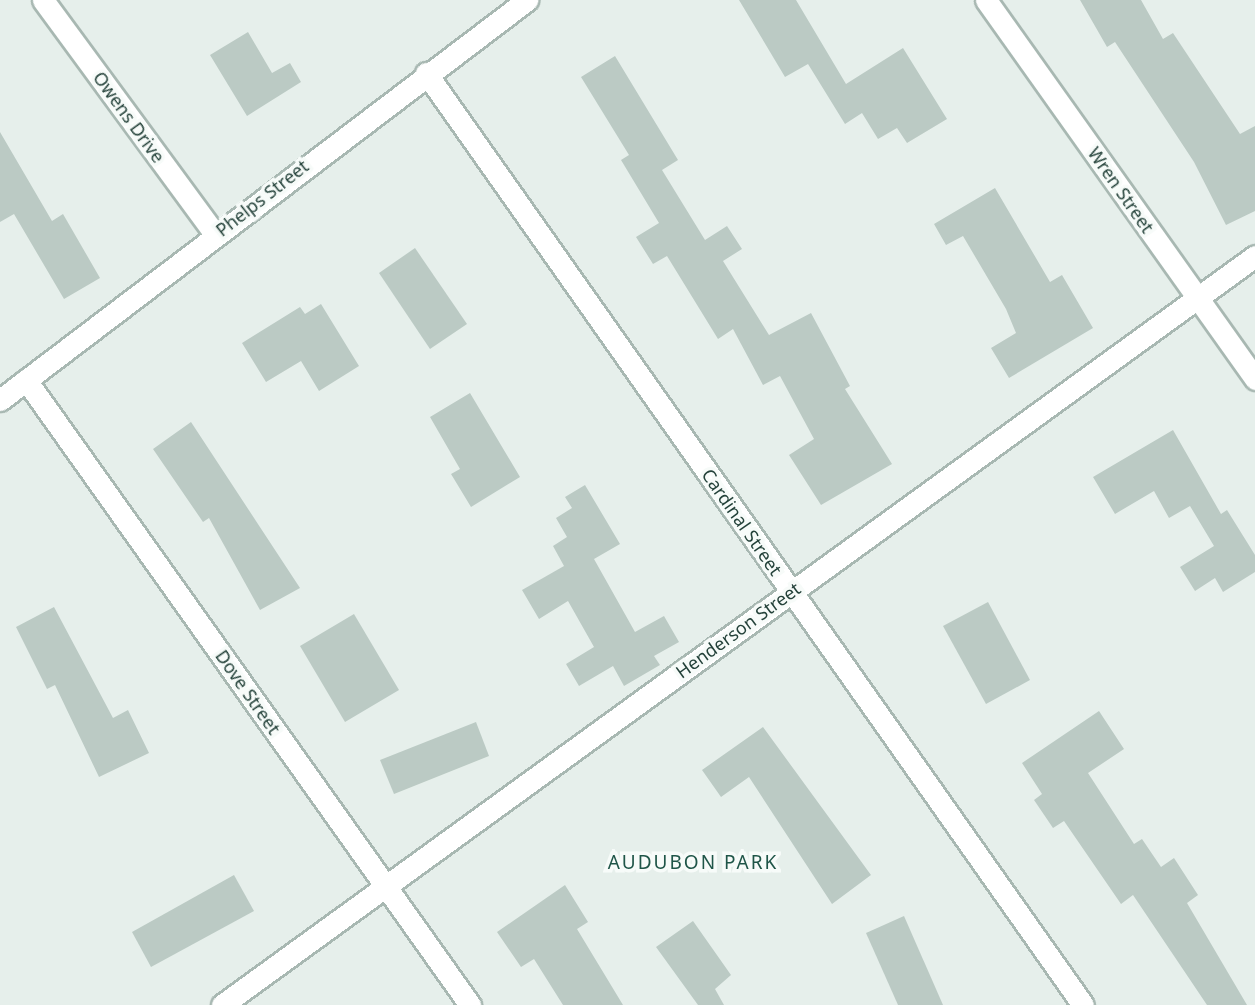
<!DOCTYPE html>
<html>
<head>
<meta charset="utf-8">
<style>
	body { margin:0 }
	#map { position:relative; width:1255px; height:1005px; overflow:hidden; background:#e6efeb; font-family:"Noto Sans",sans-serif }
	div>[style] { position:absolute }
	.building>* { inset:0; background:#bbcac4 }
	.roads { filter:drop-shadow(2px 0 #a8b8b2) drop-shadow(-2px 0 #a8b8b2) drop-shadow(0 2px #a8b8b2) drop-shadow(0 -2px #a8b8b2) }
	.street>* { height:21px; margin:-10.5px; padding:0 10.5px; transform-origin:10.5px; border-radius:10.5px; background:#fff }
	span { translate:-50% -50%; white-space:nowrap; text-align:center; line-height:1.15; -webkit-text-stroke:7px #f7fbf9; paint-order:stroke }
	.street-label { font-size:18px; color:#24423a }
	.neighbourhood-label { font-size:19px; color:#1f5548; letter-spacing:2px }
</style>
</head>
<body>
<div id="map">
	<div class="building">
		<i style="clip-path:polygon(739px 0,796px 0,846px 84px,903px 48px,947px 119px,907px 143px,897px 128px,878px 139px,862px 113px,845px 124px,808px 64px,785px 77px)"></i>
		<i style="clip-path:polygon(1080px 0,1141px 0,1163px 39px,1173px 33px,1240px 134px,1255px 126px,1255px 211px,1226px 225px,1194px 162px,1115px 42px,1107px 47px)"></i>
		<i style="clip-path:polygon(248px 32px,272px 73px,290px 63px,301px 82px,247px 116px,210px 55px)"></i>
		<i style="clip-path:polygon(615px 56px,678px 160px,662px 170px,705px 240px,727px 226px,742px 249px,723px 261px,769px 335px,811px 313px,850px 386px,845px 389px,892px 464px,821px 505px,789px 455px,814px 439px,780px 376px,763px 385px,733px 329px,718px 339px,667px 256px,653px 264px,636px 237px,659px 223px,621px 160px,629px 155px,581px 77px)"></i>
		<i style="clip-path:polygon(0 132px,52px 221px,63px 214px,100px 278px,64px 299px,14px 214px,0 222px)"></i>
		<i style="clip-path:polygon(995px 188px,1050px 282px,1062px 275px,1093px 328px,1009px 378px,991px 348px,1016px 333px,1006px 309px,963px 236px,946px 245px,934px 224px)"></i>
		<i style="clip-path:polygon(415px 248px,467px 324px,430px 349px,379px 273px)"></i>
		<i style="clip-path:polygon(321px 304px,359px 366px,319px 391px,301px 361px,266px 382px,242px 343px,300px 307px,305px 314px)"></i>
		<i style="clip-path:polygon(470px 393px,520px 477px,471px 507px,451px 474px,460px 469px,430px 417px)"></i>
		<i style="clip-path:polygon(191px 422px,300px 588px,260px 610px,209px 518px,203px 522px,153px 449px)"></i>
		<i style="clip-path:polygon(1173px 430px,1221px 514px,1227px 510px,1255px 555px,1255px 572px,1223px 592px,1215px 578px,1195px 591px,1180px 567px,1214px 546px,1190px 506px,1169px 518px,1154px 491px,1115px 514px,1093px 477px)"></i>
		<i style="clip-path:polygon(585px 485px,620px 544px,594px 559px,635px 632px,664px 616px,679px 642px,654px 656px,660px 665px,624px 686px,613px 666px,579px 686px,566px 664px,594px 647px,568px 601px,539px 619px,522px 590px,564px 566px,553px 546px,567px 537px,556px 518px,572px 508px,565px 497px)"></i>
		<i style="clip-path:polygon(988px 602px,1030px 680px,986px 704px,943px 626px)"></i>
		<i style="clip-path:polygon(54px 607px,113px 718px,128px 710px,149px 753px,99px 777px,55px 685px,47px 689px,16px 627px)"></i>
		<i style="clip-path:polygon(354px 614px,399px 690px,345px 722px,300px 646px)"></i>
		<i style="clip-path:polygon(1099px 711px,1124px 749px,1088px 773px,1134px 844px,1142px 839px,1161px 867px,1174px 858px,1198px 895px,1187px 903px,1247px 1005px,1207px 1005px,1133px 895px,1121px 904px,1064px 821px,1053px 828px,1034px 800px,1042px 794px,1022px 763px)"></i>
		<i style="clip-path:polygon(476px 722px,489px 756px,394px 794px,380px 760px)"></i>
		<i style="clip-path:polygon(763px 727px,871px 875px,832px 904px,749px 777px,721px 797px,702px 770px)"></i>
		<i style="clip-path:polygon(234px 875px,254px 911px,151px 967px,132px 932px)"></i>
		<i style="clip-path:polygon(565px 885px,588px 922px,577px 929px,623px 1005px,563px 1005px,534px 959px,521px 967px,497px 932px)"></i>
		<i style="clip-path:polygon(904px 916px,943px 1005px,898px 1005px,866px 933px)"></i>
		<i style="clip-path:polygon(693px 921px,731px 975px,715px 989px,724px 1005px,698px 1005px,656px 947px)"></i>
	</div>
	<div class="roads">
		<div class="street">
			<i style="left:43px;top:0;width:290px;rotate:53.7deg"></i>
			<i style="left:986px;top:0;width:465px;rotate:54.6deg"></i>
			<i style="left:426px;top:73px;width:1140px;rotate:54.82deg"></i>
			<i style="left:26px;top:380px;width:767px;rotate:54.61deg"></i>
			<i style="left:0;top:400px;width:662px;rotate:-37.2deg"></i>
			<i style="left:222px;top:1005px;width:1276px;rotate:-35.94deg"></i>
		</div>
	</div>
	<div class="street-label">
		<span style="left:129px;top:117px;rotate:54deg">Owens Drive</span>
		<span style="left:1121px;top:190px;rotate:55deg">Wren Street</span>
		<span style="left:262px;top:198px;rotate:-38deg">Phelps Street</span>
		<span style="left:742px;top:522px;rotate:55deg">Cardinal Street</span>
		<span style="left:738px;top:630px;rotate:-36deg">Henderson Street</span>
		<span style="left:248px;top:692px;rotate:55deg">Dove Street</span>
	</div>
	<div class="neighbourhood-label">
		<span style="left:693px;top:863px">AUDUBON PARK</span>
	</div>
</div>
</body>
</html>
